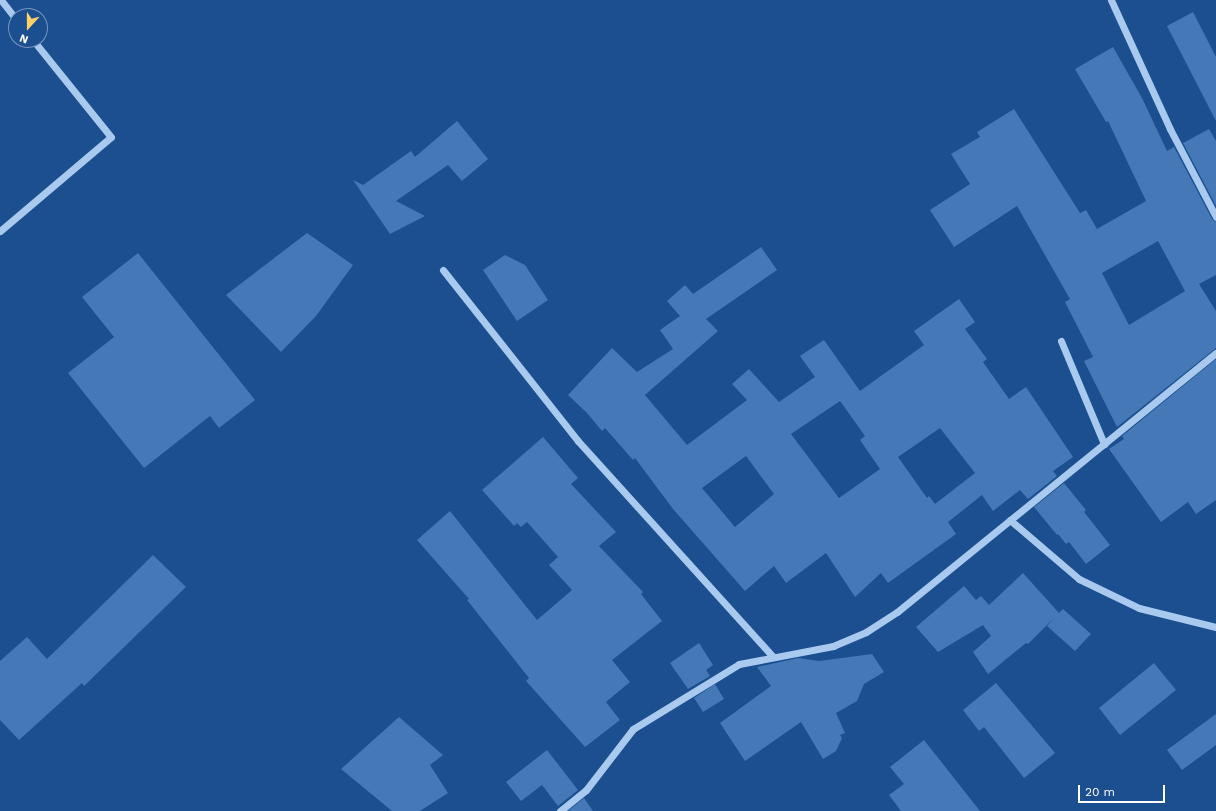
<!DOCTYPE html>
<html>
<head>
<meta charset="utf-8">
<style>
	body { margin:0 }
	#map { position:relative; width:1216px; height:811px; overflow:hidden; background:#1b4f8f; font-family:"Work Sans",sans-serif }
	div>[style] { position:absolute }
	.building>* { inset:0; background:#4478b7 }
	.minor>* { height:7px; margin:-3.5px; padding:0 3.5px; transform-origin:3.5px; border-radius:3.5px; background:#a9c9ee }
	span { translate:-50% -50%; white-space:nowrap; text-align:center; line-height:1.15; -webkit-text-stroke:3px #1b4f8f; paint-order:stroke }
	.north { position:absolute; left:8px; top:8px; width:40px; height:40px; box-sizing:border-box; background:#1b4f8f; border:1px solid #7695bc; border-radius:50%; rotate:201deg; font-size:11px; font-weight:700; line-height:16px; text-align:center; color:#fff }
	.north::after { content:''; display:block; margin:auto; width:14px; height:18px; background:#ffd166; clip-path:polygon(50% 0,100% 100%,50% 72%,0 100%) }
	.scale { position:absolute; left:1078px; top:785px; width:87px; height:18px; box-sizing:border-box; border:2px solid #fff; border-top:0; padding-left:5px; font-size:12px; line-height:14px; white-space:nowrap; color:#fff; -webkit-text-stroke:3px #1b4f8f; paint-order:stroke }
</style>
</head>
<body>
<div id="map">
	<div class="building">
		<i style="clip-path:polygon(1193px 12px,1216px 57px,1216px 121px,1167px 26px)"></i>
		<i style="clip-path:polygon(evenodd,1113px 47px,1142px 98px,1167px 151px,1174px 147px,1212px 219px,1216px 222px,1216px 275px,1199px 284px,1216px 311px,1216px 348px,1117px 427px,1084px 361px,1093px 357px,1065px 302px,1070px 299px,1017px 206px,954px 247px,930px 210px,970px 184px,951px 154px,980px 137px,977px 132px,1014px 109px,1080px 213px,1086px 210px,1097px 229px,1146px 201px,1108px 121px,1106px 122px,1075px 69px,1113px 47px,1158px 241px,1185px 291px,1129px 325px,1102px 273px,1158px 241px)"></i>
		<i style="clip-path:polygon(457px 121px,488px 159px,462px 181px,448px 165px,396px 201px,425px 216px,390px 234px,353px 180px,363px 185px,411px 151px,415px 157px)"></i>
		<i style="clip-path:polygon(1209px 129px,1216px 141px,1216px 206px,1183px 143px)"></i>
		<i style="clip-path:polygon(307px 233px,353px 265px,316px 316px,281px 352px,226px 295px)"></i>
		<i style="clip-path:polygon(evenodd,761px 247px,777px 270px,706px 319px,718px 331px,645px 395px,687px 445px,747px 400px,732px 384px,749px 369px,779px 402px,815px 377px,800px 356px,824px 340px,860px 391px,924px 345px,914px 331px,959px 299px,975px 322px,965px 329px,987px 359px,983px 362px,1009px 399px,1026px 387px,1073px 457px,1053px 471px,1057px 476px,1028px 499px,1020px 490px,993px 511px,982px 495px,948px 522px,956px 534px,888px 583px,881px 573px,855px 597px,826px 553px,786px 583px,774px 566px,745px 591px,673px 509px,635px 458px,633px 460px,605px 428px,602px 431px,587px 413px,568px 395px,612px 348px,637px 372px,673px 349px,660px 330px,680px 316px,667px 301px,685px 285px,693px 294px,761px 247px,840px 401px,865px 436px,860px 440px,880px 469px,839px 498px,791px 434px,840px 401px,761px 247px,940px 428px,975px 473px,935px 504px,929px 496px,927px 498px,898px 457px,940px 428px,761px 247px,746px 456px,774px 494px,735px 527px,702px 488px,746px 456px)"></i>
		<i style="clip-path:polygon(138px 253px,255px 400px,219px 428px,210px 416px,144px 468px,68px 373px,114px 337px,82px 297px)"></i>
		<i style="clip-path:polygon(505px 255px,525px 265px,548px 300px,517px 321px,483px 270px)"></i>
		<i style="clip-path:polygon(1216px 359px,1216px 500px,1196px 514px,1188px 502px,1161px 522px,1109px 449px,1124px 439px,1122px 436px)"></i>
		<i style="clip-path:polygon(543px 437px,578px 478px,571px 484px,616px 532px,599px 546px,643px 592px,641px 594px,662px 621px,612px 660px,630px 682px,606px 702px,620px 720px,585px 747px,526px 681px,529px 678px,467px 600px,469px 599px,417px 540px,450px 511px,537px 620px,572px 590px,549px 565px,558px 557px,527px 522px,521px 527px,517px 523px,514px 526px,482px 490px)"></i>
		<i style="clip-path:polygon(1064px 483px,1086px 510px,1084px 512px,1110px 545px,1086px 564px,1069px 542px,1066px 544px,1058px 534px,1057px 535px,1034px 507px)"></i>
		<i style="clip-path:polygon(153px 555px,186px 587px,84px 686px,82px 683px,19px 740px,0 720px,0 661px,27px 637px,47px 659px)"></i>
		<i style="clip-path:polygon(1023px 573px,1059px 613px,1063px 609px,1091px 634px,1075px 651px,1047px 626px,1054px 618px,1028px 644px,1026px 643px,988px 674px,973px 652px,991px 636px,983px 625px,938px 652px,916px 627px,964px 586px,976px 600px,981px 596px,989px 605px)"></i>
		<i style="clip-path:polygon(699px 643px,713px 665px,706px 670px,710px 676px,688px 689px,670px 663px)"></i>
		<i style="clip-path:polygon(872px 654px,884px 672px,864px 684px,857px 701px,836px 713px,845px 733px,840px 735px,842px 738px,836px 751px,823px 759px,801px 722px,745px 761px,720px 723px,771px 686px,757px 667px,798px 658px,819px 661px)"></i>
		<i style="clip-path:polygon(1154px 663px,1176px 690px,1120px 735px,1099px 708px)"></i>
		<i style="clip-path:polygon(996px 683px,1055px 753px,1024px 778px,984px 727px,979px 731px,963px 710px)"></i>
		<i style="clip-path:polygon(715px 684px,724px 699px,703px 712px,694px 698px)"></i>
		<i style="clip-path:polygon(1216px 714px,1216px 745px,1182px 770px,1167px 750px)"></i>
		<i style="clip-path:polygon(399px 717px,443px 755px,430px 765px,448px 793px,420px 811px,392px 811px,341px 769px)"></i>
		<i style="clip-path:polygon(924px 740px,980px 811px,901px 811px,889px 795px,904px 784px,890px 767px)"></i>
		<i style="clip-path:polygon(547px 750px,578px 790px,558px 806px,542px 785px,521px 801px,506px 782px)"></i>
		<i style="clip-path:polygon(584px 798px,593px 811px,568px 811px)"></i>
	</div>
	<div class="minor">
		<i style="left:1px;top:0;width:24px;rotate:52deg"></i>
		<i style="left:1111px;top:0;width:142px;rotate:65.4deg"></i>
		<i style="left:1170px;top:129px;width:99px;rotate:62.4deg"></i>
		<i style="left:0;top:231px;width:145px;rotate:-40.3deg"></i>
		<i style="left:111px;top:137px;width:124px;rotate:-128.8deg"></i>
		<i style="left:443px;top:270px;width:218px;rotate:51.7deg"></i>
		<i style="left:578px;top:441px;width:291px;rotate:47.9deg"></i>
		<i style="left:1061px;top:341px;width:112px;rotate:67.3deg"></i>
		<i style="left:1010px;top:520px;width:91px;rotate:40.5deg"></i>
		<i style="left:1079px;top:579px;width:67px;rotate:25.8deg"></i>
		<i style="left:1139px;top:608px;width:79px;rotate:13.9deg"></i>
		<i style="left:560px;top:811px;width:33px;rotate:-39deg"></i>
		<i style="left:586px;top:790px;width:77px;rotate:-52.4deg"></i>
		<i style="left:633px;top:729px;width:124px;rotate:-31.5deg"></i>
		<i style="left:739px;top:664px;width:96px;rotate:-10.8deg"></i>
		<i style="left:833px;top:646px;width:36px;rotate:-23deg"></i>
		<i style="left:866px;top:632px;width:37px;rotate:-33deg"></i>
		<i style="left:897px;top:612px;width:411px;rotate:-39.1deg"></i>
	</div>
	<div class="north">N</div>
	<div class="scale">20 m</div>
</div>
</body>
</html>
